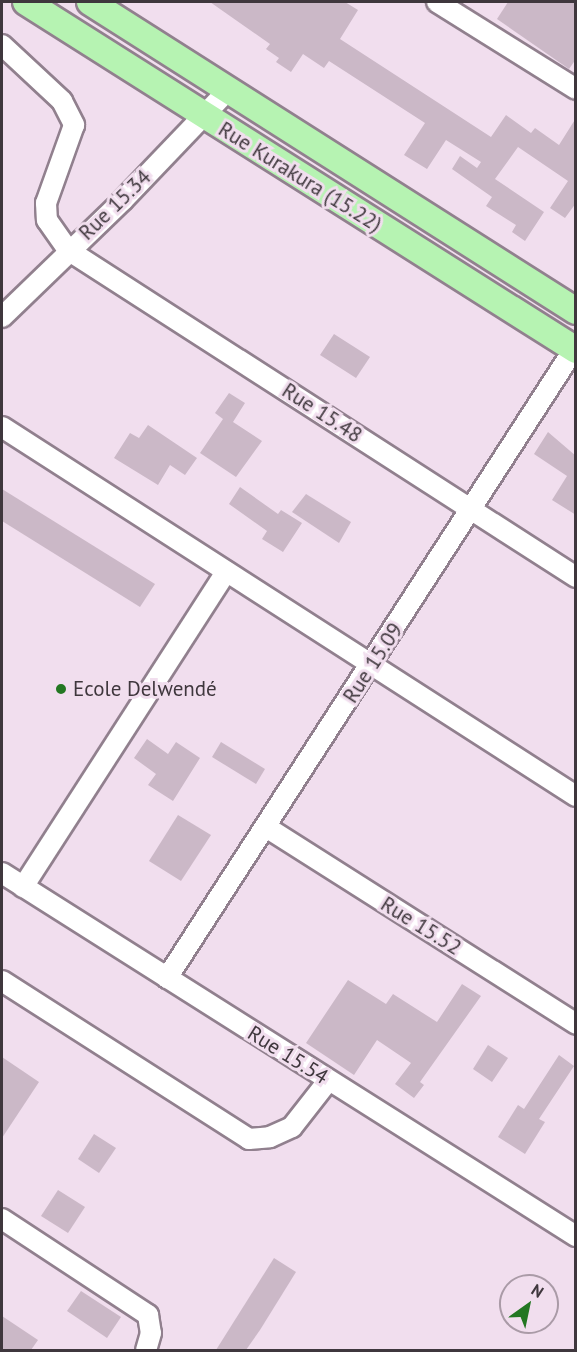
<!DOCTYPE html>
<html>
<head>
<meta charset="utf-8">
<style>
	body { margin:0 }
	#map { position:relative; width:577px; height:1352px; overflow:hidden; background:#f1deee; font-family:"PT Sans",sans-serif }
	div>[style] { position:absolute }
	.building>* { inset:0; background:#cbb8c7 }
	.roads { filter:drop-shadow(2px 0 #91808e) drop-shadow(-2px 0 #91808e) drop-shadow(0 2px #91808e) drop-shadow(0 -2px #91808e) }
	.minor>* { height:20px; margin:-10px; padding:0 10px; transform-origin:10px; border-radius:10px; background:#fff }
	.major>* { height:26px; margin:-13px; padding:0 13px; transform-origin:13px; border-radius:13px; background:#b6f3b2 }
	.dots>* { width:16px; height:16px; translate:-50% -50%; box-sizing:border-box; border:3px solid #f1deee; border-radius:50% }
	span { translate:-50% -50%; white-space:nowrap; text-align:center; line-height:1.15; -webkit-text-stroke:6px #f1deee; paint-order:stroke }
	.street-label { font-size:21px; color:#3f373d }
	.poi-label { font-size:21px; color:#3f373d }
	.left { translate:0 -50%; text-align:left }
	.frame { position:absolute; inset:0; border:3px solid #3f373d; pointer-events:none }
	.north { position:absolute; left:499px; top:1274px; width:60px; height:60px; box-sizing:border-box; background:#f1deee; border:2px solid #aa9ba7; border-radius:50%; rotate:33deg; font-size:16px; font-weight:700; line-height:24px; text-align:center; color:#3f373d }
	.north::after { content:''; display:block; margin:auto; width:21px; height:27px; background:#237722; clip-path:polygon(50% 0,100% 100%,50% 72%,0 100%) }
</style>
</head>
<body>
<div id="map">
	<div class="building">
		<i style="clip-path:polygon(210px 2px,345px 2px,358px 10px,340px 39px,491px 137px,506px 115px,531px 133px,535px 128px,559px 145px,576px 118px,576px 203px,565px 218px,550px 208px,568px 181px,518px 147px,495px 179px,544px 212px,525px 241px,512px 232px,516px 225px,486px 206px,492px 197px,452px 169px,460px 156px,477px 168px,481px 162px,446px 140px,427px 169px,404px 155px,425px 123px,329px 61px,324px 68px,303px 54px,291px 72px,276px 62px,279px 58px,266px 49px,270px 44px)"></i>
		<i style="clip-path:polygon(508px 2px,576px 2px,576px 59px,569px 69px,497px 19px)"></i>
		<i style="clip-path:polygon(334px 334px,370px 357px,356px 378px,320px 355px)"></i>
		<i style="clip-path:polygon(229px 393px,245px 403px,233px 422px,262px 441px,236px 477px,200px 453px,223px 419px,215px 413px)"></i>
		<i style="clip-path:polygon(148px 425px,197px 458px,185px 475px,170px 465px,158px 485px,114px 458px,130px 433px,139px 438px)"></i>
		<i style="clip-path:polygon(548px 432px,576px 456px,576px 515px,552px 500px,567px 476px,534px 454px)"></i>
		<i style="clip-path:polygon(240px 487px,278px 514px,281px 510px,302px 523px,283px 552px,262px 539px,267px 531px,229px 504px)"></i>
		<i style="clip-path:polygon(2px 489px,155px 584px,140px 607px,2px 521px)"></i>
		<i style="clip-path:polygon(306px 494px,351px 522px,339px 543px,292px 512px)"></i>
		<i style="clip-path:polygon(147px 739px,168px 754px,176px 742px,200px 758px,173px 801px,148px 785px,156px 774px,134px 758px)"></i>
		<i style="clip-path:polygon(221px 742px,265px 769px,256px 784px,212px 757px)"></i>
		<i style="clip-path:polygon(178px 815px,211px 835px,181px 881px,149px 861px)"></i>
		<i style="clip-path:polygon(348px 980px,386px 1004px,393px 994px,437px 1022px,462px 984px,481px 996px,420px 1082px,424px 1085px,414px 1098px,395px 1084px,411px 1063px,377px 1040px,354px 1075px,306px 1043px)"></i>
		<i style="clip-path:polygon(488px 1045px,508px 1058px,492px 1082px,473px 1069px)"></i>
		<i style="clip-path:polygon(559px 1055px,574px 1066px,539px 1119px,545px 1122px,525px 1154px,498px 1137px,518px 1105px,524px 1109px)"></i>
		<i style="clip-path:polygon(2px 1057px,39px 1082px,2px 1138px)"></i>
		<i style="clip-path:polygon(94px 1134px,116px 1148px,99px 1173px,78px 1159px)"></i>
		<i style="clip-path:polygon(58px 1190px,85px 1207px,68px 1233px,41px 1216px)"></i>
		<i style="clip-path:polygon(274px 1258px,296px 1272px,260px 1330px,246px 1350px,216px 1350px)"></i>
		<i style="clip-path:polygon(81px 1291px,121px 1317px,107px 1338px,67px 1311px)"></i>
		<i style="clip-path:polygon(2px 1316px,38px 1340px,31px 1350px,2px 1350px)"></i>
	</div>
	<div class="roads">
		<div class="minor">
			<i style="left:437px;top:2px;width:164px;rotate:32deg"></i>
			<i style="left:2px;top:45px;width:82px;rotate:43deg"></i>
			<i style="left:62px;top:101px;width:27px;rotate:63deg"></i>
			<i style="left:74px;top:125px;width:83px;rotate:109.7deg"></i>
			<i style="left:46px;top:203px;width:17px;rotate:87deg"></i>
			<i style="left:47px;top:220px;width:37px;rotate:55deg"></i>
			<i style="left:68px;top:250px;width:604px;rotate:32.77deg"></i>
			<i style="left:2px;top:317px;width:168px;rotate:-44deg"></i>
			<i style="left:123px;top:200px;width:151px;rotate:-46.3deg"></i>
			<i style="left:2px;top:427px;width:682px;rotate:32.74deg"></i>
			<i style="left:266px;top:827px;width:367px;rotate:32.4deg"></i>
			<i style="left:2px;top:873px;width:679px;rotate:32.31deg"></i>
			<i style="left:23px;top:887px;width:375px;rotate:-57.2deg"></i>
			<i style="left:167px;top:978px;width:753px;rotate:-57.09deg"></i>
			<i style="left:2px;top:981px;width:293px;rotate:32.6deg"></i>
			<i style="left:249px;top:1139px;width:21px;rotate:-5deg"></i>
			<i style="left:270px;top:1137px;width:24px;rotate:-24deg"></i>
			<i style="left:292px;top:1127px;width:58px;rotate:-52deg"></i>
			<i style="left:2px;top:1219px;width:175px;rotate:33.3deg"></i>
			<i style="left:148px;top:1315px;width:18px;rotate:81deg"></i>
			<i style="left:151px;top:1333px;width:18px;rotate:106deg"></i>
		</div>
		<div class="major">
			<i style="left:26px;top:2px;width:651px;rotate:32.32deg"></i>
			<i style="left:90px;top:2px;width:576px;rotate:32.45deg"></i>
		</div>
	</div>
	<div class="dots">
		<i style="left:61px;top:689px;background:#237722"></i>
	</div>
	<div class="street-label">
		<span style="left:300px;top:177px;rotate:32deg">Rue Kurakura (15.22)</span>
		<span style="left:115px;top:205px;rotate:-44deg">Rue 15.34</span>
		<span style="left:322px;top:413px;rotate:33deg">Rue 15.48</span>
		<span style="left:373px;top:663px;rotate:-57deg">Rue 15.09</span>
		<span style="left:421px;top:926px;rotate:32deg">Rue 15.52</span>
		<span style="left:288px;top:1055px;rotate:32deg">Rue 15.54</span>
	</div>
	<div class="poi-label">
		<span class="left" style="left:73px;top:689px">Ecole Delwendé</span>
	</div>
	<div class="frame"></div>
	<div class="north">N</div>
</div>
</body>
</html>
